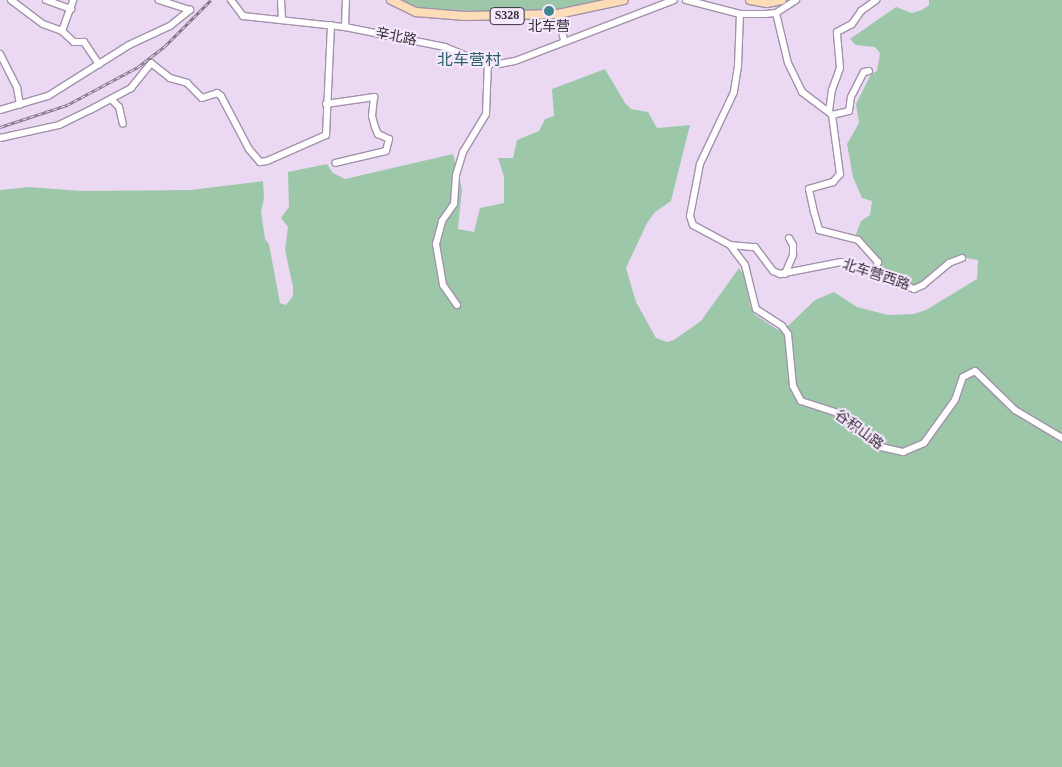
<!DOCTYPE html>
<html>
<head>
<meta charset="utf-8">
<style>
	body { margin:0 }
	#map { position:relative; width:1062px; height:767px; overflow:hidden; background:#ebd9f4; font-family:"Times New Roman","Noto Sans SC",serif }
	div>[style] { position:absolute }
	.green>* { inset:0; background:#9cc8a9 }
	.roads { filter:drop-shadow(1px 0 #a291aa) drop-shadow(-1px 0 #a291aa) drop-shadow(0 1px #a291aa) drop-shadow(0 -1px #a291aa) }
	.minor>* { height:6px; margin:-3px; padding:0 3px; transform-origin:3px; border-radius:3px; background:#fff }
	.major>* { height:8px; margin:-4px; padding:0 4px; transform-origin:4px; border-radius:4px; background:#fdddb8 }
	.rail>* { height:3px; margin-top:-1.5px; transform-origin:0; background:repeating-linear-gradient(90deg,#f6e8fd 0 4px,#807485 0 8px); box-sizing:border-box; border-block:1px solid #807485 }
	.dots>* { width:14px; height:14px; translate:-50% -50%; box-sizing:border-box; border:2px solid #f6e8fd; border-radius:50% }
	span { translate:-50% -50%; white-space:nowrap; text-align:center; line-height:1.15; -webkit-text-stroke:4px #f6e8fd; paint-order:stroke }
	.shield-label span { padding:1px 4px; background:#f6e8fd; border:1px solid; border-radius:4px; -webkit-text-stroke-width:0 }
	.shield-label { font-size:12px; color:#362f39; font-weight:700 }
	.poi-label { font-size:14px; color:#362f39 }
	.street-label { font-size:14px; color:#362f39 }
	.quarter-label { font-size:16px; color:#286166 }
</style>
</head>
<body>
<div id="map">
	<div class="green">
		<i style="clip-path:polygon(400px 0,612px 0,573px 10px,521px 13px,422px 9px)"></i>
		<i style="clip-path:polygon(929px 0,1062px 0,1062px 767px,0 767px,0 190px,29px 187px,82px 191px,191px 190px,263px 181px,264px 198px,261px 212px,265px 239px,269px 244px,280px 303px,286px 305px,293px 296px,293px 287px,285px 250px,288px 227px,281px 218px,289px 207px,288px 172px,327px 164px,333px 173px,345px 179px,453px 154px,462px 189px,458px 229px,474px 232px,480px 208px,504px 203px,504px 177px,498px 158px,513px 158px,517px 140px,539px 131px,545px 119px,554px 116px,552px 89px,605px 69px,625px 103px,631px 109px,648px 112px,657px 128px,690px 125px,671px 201px,655px 212px,647px 223px,626px 268px,636px 302px,656px 338px,667px 342px,674px 340px,701px 321px,739px 268px,745px 277px,750px 306px,754px 314px,778px 330px,789px 325px,815px 300px,834px 292px,857px 307px,888px 315px,914px 314px,926px 310px,977px 279px,978px 260px,966px 258px,956px 261px,916px 287px,878px 275px,880px 266px,854px 239px,861px 221px,870px 215px,872px 201px,862px 198px,853px 177px,847px 144px,859px 123px,856px 104px,871px 74px,877px 71px,880px 53px,875px 47px,856px 45px,850px 39px,896px 7px,912px 13px,922px 10px,929px 5px)"></i>
	</div>
	<div class="roads">
		<div class="minor">
			<i style="left:11px;top:0;width:40px;rotate:37deg"></i>
			<i style="left:43px;top:24px;width:20px;rotate:20deg"></i>
			<i style="left:62px;top:31px;width:16px;rotate:43deg"></i>
			<i style="left:74px;top:42px;width:10px"></i>
			<i style="left:84px;top:42px;width:27px;rotate:56deg"></i>
			<i style="left:46px;top:0;width:27px;rotate:20deg"></i>
			<i style="left:231px;top:0;width:20px;rotate:53deg"></i>
			<i style="left:243px;top:16px;width:103px;rotate:6.2deg"></i>
			<i style="left:345px;top:27px;width:102px;rotate:11.3deg"></i>
			<i style="left:445px;top:47px;width:41px;rotate:22.8deg"></i>
			<i style="left:483px;top:63px;width:16px;rotate:4deg"></i>
			<i style="left:499px;top:64px;width:16px;rotate:-11deg"></i>
			<i style="left:515px;top:61px;width:170px;rotate:-21deg"></i>
			<i style="left:281px;top:0;width:19px;rotate:87deg"></i>
			<i style="left:686px;top:0;width:56px;rotate:14.5deg"></i>
			<i style="left:740px;top:14px;width:25px"></i>
			<i style="left:765px;top:14px;width:11px;rotate:-5deg"></i>
			<i style="left:776px;top:13px;width:24px;rotate:-33deg"></i>
			<i style="left:776px;top:13px;width:51px;rotate:76.5deg"></i>
			<i style="left:788px;top:63px;width:32px;rotate:64deg"></i>
			<i style="left:802px;top:92px;width:38px;rotate:37deg"></i>
			<i style="left:832px;top:115px;width:17px;rotate:-13deg"></i>
			<i style="left:849px;top:111px;width:14px;rotate:-82deg"></i>
			<i style="left:851px;top:97px;width:28px;rotate:-63deg"></i>
			<i style="left:864px;top:72px;width:5px;rotate:-11deg"></i>
			<i style="left:558px;top:14px;width:28px;rotate:77deg"></i>
			<i style="left:740px;top:14px;width:52px;rotate:92.2deg"></i>
			<i style="left:738px;top:66px;width:26px;rotate:99deg"></i>
			<i style="left:734px;top:92px;width:80px;rotate:115.3deg"></i>
			<i style="left:700px;top:164px;width:53px;rotate:100.9deg"></i>
			<i style="left:690px;top:216px;width:9px;rotate:72deg"></i>
			<i style="left:693px;top:225px;width:42px;rotate:28.4deg"></i>
			<i style="left:730px;top:245px;width:25px;rotate:5deg"></i>
			<i style="left:755px;top:247px;width:30px;rotate:53deg"></i>
			<i style="left:773px;top:271px;width:8px;rotate:23deg"></i>
			<i style="left:780px;top:274px;width:62px;rotate:-11.1deg"></i>
			<i style="left:841px;top:262px;width:78px;rotate:20.3deg"></i>
			<i style="left:914px;top:289px;width:10px;rotate:-24deg"></i>
			<i style="left:923px;top:285px;width:34px;rotate:-40deg"></i>
			<i style="left:949px;top:263px;width:14px;rotate:-21deg"></i>
			<i style="left:345px;top:27px;width:27px;rotate:-88deg"></i>
			<i style="left:62px;top:31px;width:33px;rotate:-70deg"></i>
			<i style="left:0;top:54px;width:38px;rotate:63deg"></i>
			<i style="left:17px;top:88px;width:17px;rotate:80deg"></i>
			<i style="left:111px;top:99px;width:11px;rotate:45deg"></i>
			<i style="left:119px;top:107px;width:17px;rotate:77deg"></i>
			<i style="left:326px;top:104px;width:49px;rotate:-8.3deg"></i>
			<i style="left:374px;top:97px;width:19px;rotate:96deg"></i>
			<i style="left:372px;top:116px;width:11px;rotate:75deg"></i>
			<i style="left:375px;top:127px;width:8px;rotate:67deg"></i>
			<i style="left:378px;top:134px;width:12px;rotate:24deg"></i>
			<i style="left:389px;top:139px;width:12px;rotate:104deg"></i>
			<i style="left:386px;top:151px;width:52px;rotate:166.8deg"></i>
			<i style="left:0;top:110px;width:50px;rotate:-16.3deg"></i>
			<i style="left:48px;top:96px;width:96px;rotate:-32.2deg"></i>
			<i style="left:129px;top:45px;width:45px;rotate:-24.9deg"></i>
			<i style="left:170px;top:26px;width:26px;rotate:-39deg"></i>
			<i style="left:190px;top:10px;width:33px;rotate:-162deg"></i>
			<i style="left:829px;top:111px;width:21px;rotate:-82deg"></i>
			<i style="left:832px;top:90px;width:23px;rotate:-70deg"></i>
			<i style="left:840px;top:68px;width:36px;rotate:-95deg"></i>
			<i style="left:837px;top:32px;width:17px;rotate:-28deg"></i>
			<i style="left:852px;top:24px;width:16px;rotate:-55deg"></i>
			<i style="left:861px;top:11px;width:19px;rotate:-36deg"></i>
			<i style="left:832px;top:115px;width:60px;rotate:82.3deg"></i>
			<i style="left:840px;top:174px;width:11px;rotate:131deg"></i>
			<i style="left:833px;top:182px;width:25px;rotate:164deg"></i>
			<i style="left:809px;top:189px;width:24px;rotate:78deg"></i>
			<i style="left:814px;top:212px;width:19px;rotate:74deg"></i>
			<i style="left:819px;top:230px;width:40px;rotate:14.4deg"></i>
			<i style="left:858px;top:240px;width:30px;rotate:48deg"></i>
			<i style="left:878px;top:262px;width:13px;rotate:108deg"></i>
			<i style="left:0;top:138px;width:60px;rotate:-12.4deg"></i>
			<i style="left:59px;top:125px;width:34px;rotate:-26deg"></i>
			<i style="left:90px;top:110px;width:47px;rotate:-28.2deg"></i>
			<i style="left:131px;top:88px;width:32px;rotate:-51deg"></i>
			<i style="left:151px;top:63px;width:24px;rotate:38deg"></i>
			<i style="left:170px;top:78px;width:18px;rotate:16deg"></i>
			<i style="left:187px;top:83px;width:21px;rotate:45deg"></i>
			<i style="left:202px;top:98px;width:16px;rotate:-18deg"></i>
			<i style="left:217px;top:93px;width:5px;rotate:37deg"></i>
			<i style="left:221px;top:96px;width:60px;rotate:62.2deg"></i>
			<i style="left:249px;top:149px;width:17px;rotate:50deg"></i>
			<i style="left:260px;top:162px;width:7px;rotate:-8deg"></i>
			<i style="left:267px;top:161px;width:64px;rotate:-23.8deg"></i>
			<i style="left:326px;top:135px;width:110px;rotate:-87.4deg"></i>
			<i style="left:730px;top:245px;width:25px;rotate:53deg"></i>
			<i style="left:745px;top:265px;width:45px;rotate:76deg"></i>
			<i style="left:756px;top:309px;width:31px;rotate:33deg"></i>
			<i style="left:782px;top:326px;width:10px;rotate:53deg"></i>
			<i style="left:788px;top:334px;width:52px;rotate:84.5deg"></i>
			<i style="left:793px;top:386px;width:17px;rotate:62deg"></i>
			<i style="left:801px;top:401px;width:40px;rotate:18deg"></i>
			<i style="left:839px;top:413px;width:54px;rotate:39deg"></i>
			<i style="left:881px;top:447px;width:23px;rotate:13deg"></i>
			<i style="left:903px;top:452px;width:23px;rotate:-23deg"></i>
			<i style="left:924px;top:443px;width:53px;rotate:-54.2deg"></i>
			<i style="left:955px;top:400px;width:24px;rotate:-71deg"></i>
			<i style="left:963px;top:377px;width:13px;rotate:-27deg"></i>
			<i style="left:975px;top:371px;width:56px;rotate:44.3deg"></i>
			<i style="left:1015px;top:410px;width:55px;rotate:30.8deg"></i>
			<i style="left:785px;top:274px;width:21px;rotate:-67deg"></i>
			<i style="left:793px;top:255px;width:10px;rotate:-90deg"></i>
			<i style="left:793px;top:245px;width:8px;rotate:-120deg"></i>
			<i style="left:457px;top:305px;width:24px;rotate:-125deg"></i>
			<i style="left:443px;top:285px;width:42px;rotate:-99.7deg"></i>
			<i style="left:436px;top:244px;width:24px;rotate:-75deg"></i>
			<i style="left:442px;top:221px;width:21px;rotate:-55deg"></i>
			<i style="left:454px;top:204px;width:29px;rotate:-86deg"></i>
			<i style="left:456px;top:175px;width:24px;rotate:-73deg"></i>
			<i style="left:463px;top:152px;width:44px;rotate:-58.8deg"></i>
			<i style="left:486px;top:114px;width:51px;rotate:-87.8deg"></i>
		</div>
		<div class="major">
			<i style="left:391px;top:0;width:28px;rotate:26deg"></i>
			<i style="left:416px;top:12px;width:49px;rotate:4.7deg"></i>
			<i style="left:465px;top:16px;width:93px;rotate:-1.2deg"></i>
			<i style="left:558px;top:14px;width:67px;rotate:-12deg"></i>
			<i style="left:750px;top:0;width:17px;rotate:10deg"></i>
			<i style="left:767px;top:3px;width:15px;rotate:-11deg"></i>
		</div>
	</div>
	<div class="rail">
		<i style="left:0;top:127px;width:71px;rotate:-18.2deg"></i>
		<i style="left:67px;top:105px;width:81px;rotate:-28.2deg"></i>
		<i style="left:138px;top:67px;width:34px;rotate:-38deg"></i>
		<i style="left:165px;top:46px;width:65px;rotate:-45deg"></i>
	</div>
	<div class="dots">
		<i style="left:549px;top:11px;background:#3e868b"></i>
	</div>
	<div class="shield-label">
		<span style="left:507px;top:16px">S328</span>
	</div>
	<div class="poi-label">
		<span style="left:549px;top:27px">北车营</span>
	</div>
	<div class="street-label">
		<span style="left:396px;top:37px;rotate:11deg">辛北路</span>
		<span style="left:876px;top:275px;rotate:18deg">北车营西路</span>
		<span style="left:859px;top:430px;rotate:36deg">谷积山路</span>
	</div>
	<div class="quarter-label">
		<span style="left:469px;top:60px">北车营村</span>
	</div>
</div>
</body>
</html>
